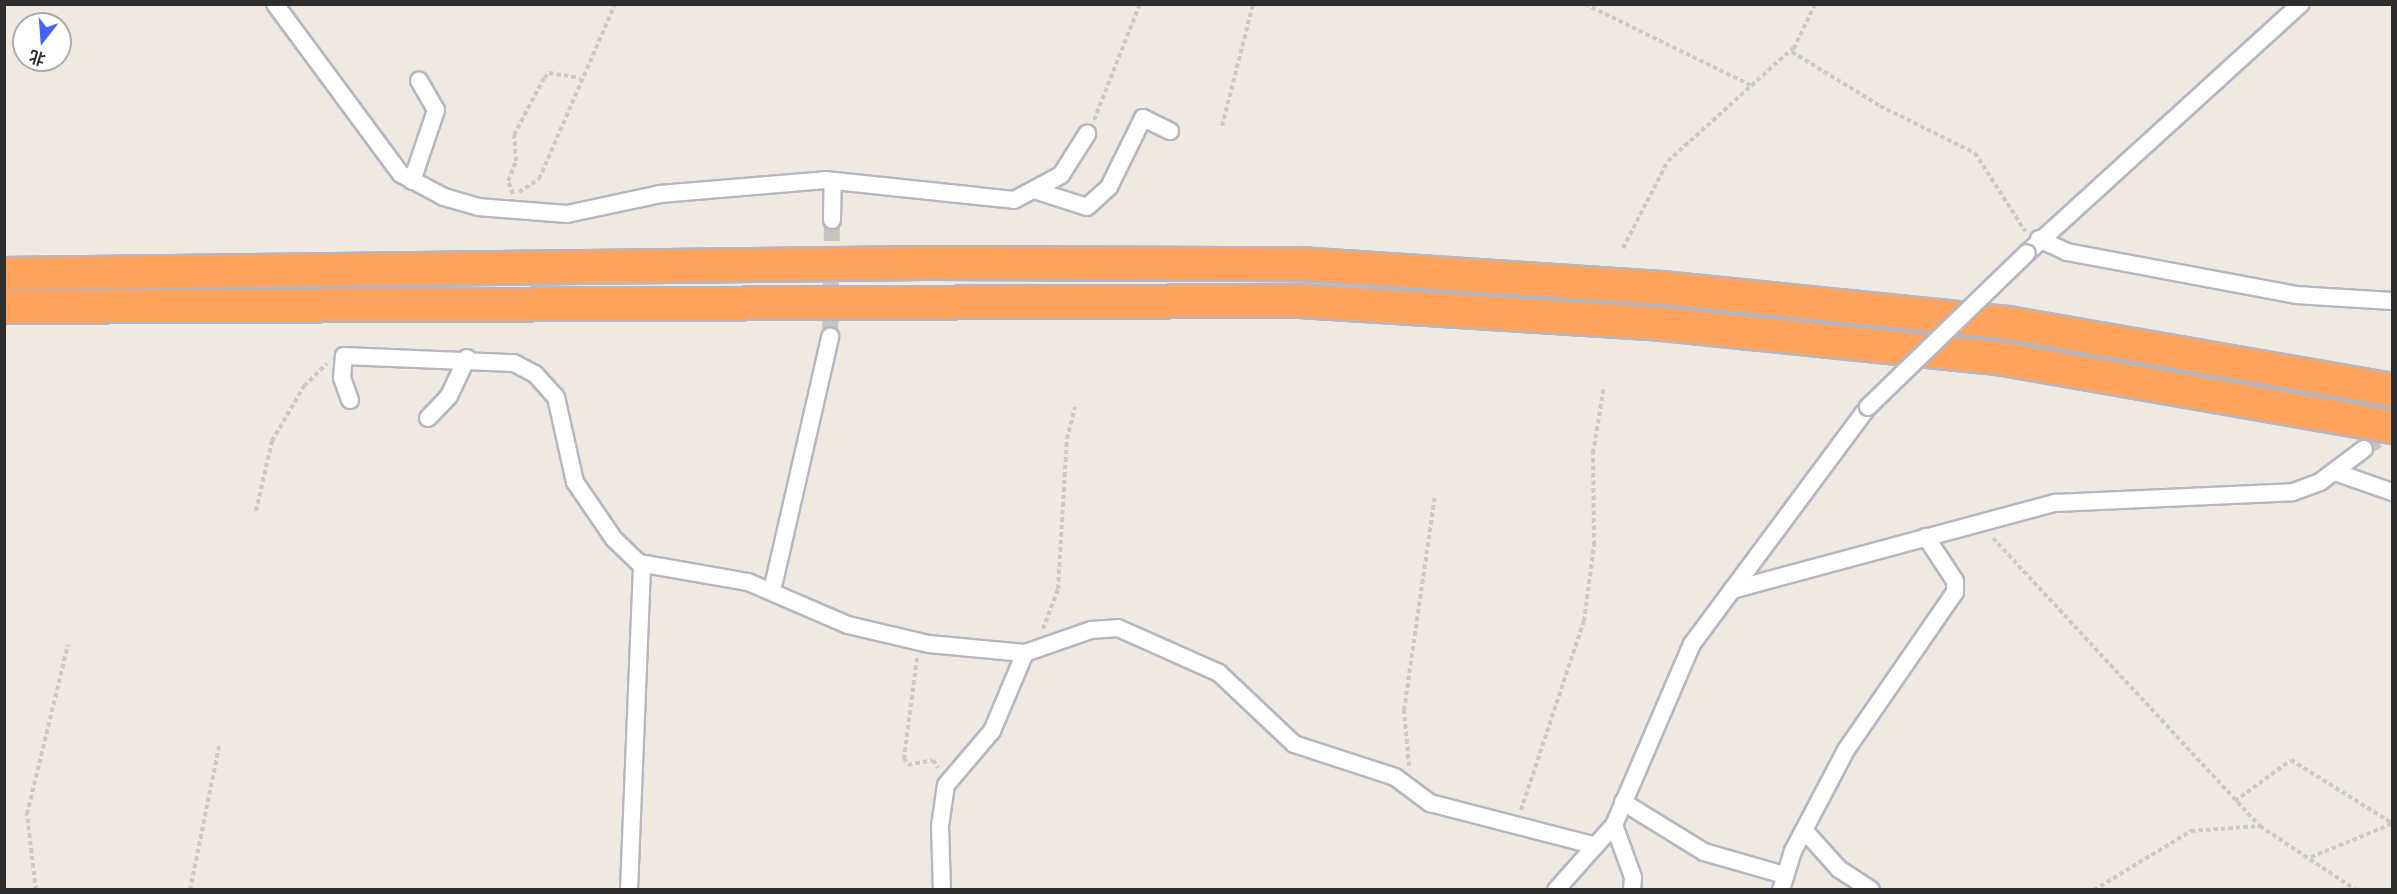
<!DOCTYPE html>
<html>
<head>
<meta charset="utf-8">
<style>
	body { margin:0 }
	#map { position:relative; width:2397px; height:894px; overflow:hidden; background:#efe9e1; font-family:Jost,"Noto Sans SC",sans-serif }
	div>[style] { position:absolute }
	.minor-tunnel>* { height:16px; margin-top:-8px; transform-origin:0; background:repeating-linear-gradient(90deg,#c8c4bd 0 16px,transparent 0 24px) }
	.path>* { height:4px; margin-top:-2px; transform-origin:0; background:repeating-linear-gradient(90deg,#c9c9c9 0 4.5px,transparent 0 7.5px) }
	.roads { filter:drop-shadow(2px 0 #b4b7c1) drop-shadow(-2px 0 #b4b7c1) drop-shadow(0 2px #b4b7c1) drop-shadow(0 -2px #b4b7c1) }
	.minor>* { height:16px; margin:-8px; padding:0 8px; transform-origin:8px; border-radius:8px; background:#fff }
	.motorway>* { height:32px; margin:-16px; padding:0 16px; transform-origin:16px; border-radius:16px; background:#ffa35c }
	.bridges { filter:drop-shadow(2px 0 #b4b7c1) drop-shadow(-2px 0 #b4b7c1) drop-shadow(0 2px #b4b7c1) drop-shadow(0 -2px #b4b7c1) }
	.minor-bridge>* { height:16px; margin:-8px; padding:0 8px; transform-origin:8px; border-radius:8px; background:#fff }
	span { translate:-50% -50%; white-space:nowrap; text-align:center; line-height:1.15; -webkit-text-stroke:6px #fff; paint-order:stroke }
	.frame { position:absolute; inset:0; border:6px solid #2e2e2e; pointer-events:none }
	.north { position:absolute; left:12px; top:12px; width:60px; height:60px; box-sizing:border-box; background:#fff; border:2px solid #ababab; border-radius:50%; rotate:197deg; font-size:16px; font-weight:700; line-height:24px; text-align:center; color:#2e2e2e }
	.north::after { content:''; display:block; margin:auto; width:21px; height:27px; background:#4264fb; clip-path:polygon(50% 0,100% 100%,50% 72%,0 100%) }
</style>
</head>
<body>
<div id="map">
	<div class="minor-tunnel">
		<i style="left:830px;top:337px;width:117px;rotate:-89deg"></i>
		<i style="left:2364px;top:449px;width:34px;rotate:-34deg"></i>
	</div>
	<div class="path">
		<i style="left:1585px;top:4px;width:184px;rotate:26.1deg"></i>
		<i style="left:1815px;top:4px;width:53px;rotate:115.6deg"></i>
		<i style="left:1792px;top:52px;width:103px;rotate:31.5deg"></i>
		<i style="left:1880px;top:106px;width:106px;rotate:26.3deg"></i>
		<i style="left:1975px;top:153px;width:93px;rotate:57.3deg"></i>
		<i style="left:1094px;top:120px;width:125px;rotate:-68.4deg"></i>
		<i style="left:1222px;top:126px;width:126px;rotate:-75.7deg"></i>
		<i style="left:519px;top:192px;width:24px;rotate:-33deg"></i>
		<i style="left:539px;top:179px;width:191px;rotate:-66.5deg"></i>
		<i style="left:513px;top:194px;width:14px;rotate:-111deg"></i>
		<i style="left:508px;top:181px;width:22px;rotate:-68deg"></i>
		<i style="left:516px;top:161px;width:26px;rotate:-94deg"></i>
		<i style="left:514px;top:135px;width:64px;rotate:-62.2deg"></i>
		<i style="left:544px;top:78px;width:7px;rotate:-45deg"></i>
		<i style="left:549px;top:73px;width:31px;rotate:9deg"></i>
		<i style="left:1623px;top:248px;width:98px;rotate:-62.7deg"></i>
		<i style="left:1668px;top:161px;width:169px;rotate:-42.1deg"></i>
		<i style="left:256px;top:511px;width:72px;rotate:-77.1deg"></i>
		<i style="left:272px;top:441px;width:64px;rotate:-59.8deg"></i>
		<i style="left:304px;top:386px;width:32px;rotate:-44deg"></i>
		<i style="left:1993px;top:538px;width:393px;rotate:47.2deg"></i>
		<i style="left:2260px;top:826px;width:115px;rotate:33.7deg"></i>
		<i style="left:1043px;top:629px;width:43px;rotate:-69.4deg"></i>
		<i style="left:1058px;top:589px;width:150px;rotate:-86.6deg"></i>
		<i style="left:1067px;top:439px;width:33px;rotate:-76deg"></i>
		<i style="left:917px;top:658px;width:101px;rotate:97.4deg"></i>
		<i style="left:904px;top:758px;width:8px;rotate:60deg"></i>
		<i style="left:908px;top:765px;width:25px;rotate:-11deg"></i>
		<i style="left:933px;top:760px;width:9px;rotate:58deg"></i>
		<i style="left:1409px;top:766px;width:56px;rotate:-95.1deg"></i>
		<i style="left:1404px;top:710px;width:217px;rotate:-81.8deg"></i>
		<i style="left:2235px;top:801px;width:69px;rotate:-36.2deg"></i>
		<i style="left:2291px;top:760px;width:119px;rotate:32deg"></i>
		<i style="left:1521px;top:810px;width:199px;rotate:-71.6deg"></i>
		<i style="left:1584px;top:621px;width:77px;rotate:-82.5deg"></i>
		<i style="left:1594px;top:545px;width:92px;rotate:-90.6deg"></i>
		<i style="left:1593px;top:453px;width:68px;rotate:-80.7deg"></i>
		<i style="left:2311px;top:857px;width:87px;rotate:-22.2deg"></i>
		<i style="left:36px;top:890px;width:77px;rotate:-96.8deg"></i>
		<i style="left:27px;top:814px;width:174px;rotate:-76.4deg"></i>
		<i style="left:190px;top:890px;width:147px;rotate:-78.6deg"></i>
		<i style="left:2094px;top:890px;width:114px;rotate:-31.3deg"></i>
		<i style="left:2191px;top:831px;width:69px;rotate:-4.1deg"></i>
	</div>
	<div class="roads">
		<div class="minor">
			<i style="left:275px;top:4px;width:212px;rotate:53.5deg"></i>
			<i style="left:401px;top:174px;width:49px;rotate:28.1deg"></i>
			<i style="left:444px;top:197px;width:35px;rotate:16deg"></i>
			<i style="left:478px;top:207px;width:89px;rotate:4.5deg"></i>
			<i style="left:567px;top:214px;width:95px;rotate:-12.1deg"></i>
			<i style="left:660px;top:194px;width:166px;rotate:-4.8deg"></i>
			<i style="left:825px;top:180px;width:190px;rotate:6deg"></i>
			<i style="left:1014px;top:200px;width:53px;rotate:-28deg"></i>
			<i style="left:1061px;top:175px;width:49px;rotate:-57.6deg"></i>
			<i style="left:412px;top:181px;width:75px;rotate:-71.3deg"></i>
			<i style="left:436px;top:110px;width:34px;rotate:-120deg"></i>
			<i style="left:1037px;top:191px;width:52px;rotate:17.7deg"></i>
			<i style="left:1087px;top:207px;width:30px;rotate:-42deg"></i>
			<i style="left:1109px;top:187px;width:77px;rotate:-63.8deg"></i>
			<i style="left:1143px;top:118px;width:30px;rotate:26deg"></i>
			<i style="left:832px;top:220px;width:39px;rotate:-89deg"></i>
			<i style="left:2039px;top:239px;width:31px;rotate:25deg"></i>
			<i style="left:2067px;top:252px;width:233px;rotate:10.6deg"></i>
			<i style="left:2296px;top:295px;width:96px;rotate:3.6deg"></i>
			<i style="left:2027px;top:253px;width:370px;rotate:-42.3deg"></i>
			<i style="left:350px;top:400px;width:23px;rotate:-110deg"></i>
			<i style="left:342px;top:378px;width:22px;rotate:-85deg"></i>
			<i style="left:344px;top:356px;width:170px;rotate:2.4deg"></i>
			<i style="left:514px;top:363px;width:24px;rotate:28deg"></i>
			<i style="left:535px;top:374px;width:31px;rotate:48deg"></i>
			<i style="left:556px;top:397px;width:87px;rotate:77.4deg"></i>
			<i style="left:575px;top:482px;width:69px;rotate:55.6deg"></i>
			<i style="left:614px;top:539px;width:35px;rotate:44deg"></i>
			<i style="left:639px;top:563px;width:111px;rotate:9.9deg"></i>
			<i style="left:748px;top:582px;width:109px;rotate:23.3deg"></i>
			<i style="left:848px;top:625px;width:83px;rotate:13.2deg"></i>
			<i style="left:929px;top:644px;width:96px;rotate:5.4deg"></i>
			<i style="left:1025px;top:653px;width:70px;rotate:-19.2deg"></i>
			<i style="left:1091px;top:630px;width:27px;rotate:-4deg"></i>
			<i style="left:1118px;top:628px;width:111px;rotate:24deg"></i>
			<i style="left:1219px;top:673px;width:103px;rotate:43.4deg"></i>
			<i style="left:1294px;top:744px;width:106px;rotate:18.1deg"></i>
			<i style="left:1395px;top:777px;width:44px;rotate:36.6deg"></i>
			<i style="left:1430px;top:803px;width:171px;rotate:14.5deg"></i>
			<i style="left:428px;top:418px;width:30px;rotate:-46deg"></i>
			<i style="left:449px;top:396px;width:42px;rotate:-64.7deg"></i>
			<i style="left:2335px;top:472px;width:60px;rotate:19.3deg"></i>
			<i style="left:1732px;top:590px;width:335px;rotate:-15.1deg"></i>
			<i style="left:2055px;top:503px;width:238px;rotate:-2.6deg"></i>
			<i style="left:2293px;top:492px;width:29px;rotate:-20deg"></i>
			<i style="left:2320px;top:482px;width:55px;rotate:-36.9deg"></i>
			<i style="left:772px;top:591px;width:261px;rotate:-77.1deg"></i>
			<i style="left:1623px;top:802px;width:95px;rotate:31.7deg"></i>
			<i style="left:1704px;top:852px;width:83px;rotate:16deg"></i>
			<i style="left:1614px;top:825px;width:55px;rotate:69.9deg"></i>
			<i style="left:1633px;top:877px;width:13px;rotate:94deg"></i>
			<i style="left:1804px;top:830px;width:52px;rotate:48.1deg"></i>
			<i style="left:1839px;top:869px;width:38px;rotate:33deg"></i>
			<i style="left:629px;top:890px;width:326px;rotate:-87.7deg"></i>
			<i style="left:942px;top:890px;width:64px;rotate:-91.8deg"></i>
			<i style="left:940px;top:826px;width:41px;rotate:-81.7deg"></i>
			<i style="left:946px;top:785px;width:71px;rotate:-49.6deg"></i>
			<i style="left:992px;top:731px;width:85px;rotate:-67.1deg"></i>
			<i style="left:1556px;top:890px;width:87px;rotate:-48.3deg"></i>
			<i style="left:1614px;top:825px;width:197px;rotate:-66.7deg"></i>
			<i style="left:1692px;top:644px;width:295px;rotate:-53.4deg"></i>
			<i style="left:1781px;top:890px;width:41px;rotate:-72.9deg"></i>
			<i style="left:1793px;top:851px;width:114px;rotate:-62.3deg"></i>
			<i style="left:1846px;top:750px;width:192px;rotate:-55.4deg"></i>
			<i style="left:1955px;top:592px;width:11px;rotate:-90deg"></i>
			<i style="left:1955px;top:581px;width:53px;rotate:-123.4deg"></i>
		</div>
		<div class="motorway">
			<i style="left:4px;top:274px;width:920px;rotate:-0.69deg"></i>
			<i style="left:924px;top:263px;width:376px;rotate:0.2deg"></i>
			<i style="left:1300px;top:264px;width:364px;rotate:3.8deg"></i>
			<i style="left:1663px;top:288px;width:347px;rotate:5.8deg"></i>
			<i style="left:2008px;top:323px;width:390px;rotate:9.9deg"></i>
			<i style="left:4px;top:307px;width:1296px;rotate:-0.27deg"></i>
			<i style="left:1300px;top:301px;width:362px;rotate:3.6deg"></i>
			<i style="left:1661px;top:324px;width:344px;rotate:5.8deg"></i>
			<i style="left:2003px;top:359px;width:395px;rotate:9.9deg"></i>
		</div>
	</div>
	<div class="bridges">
		<div class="minor-bridge">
			<i style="left:1868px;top:407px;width:221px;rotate:-44.1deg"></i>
		</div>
	</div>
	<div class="frame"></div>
	<div class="north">北</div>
</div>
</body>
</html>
